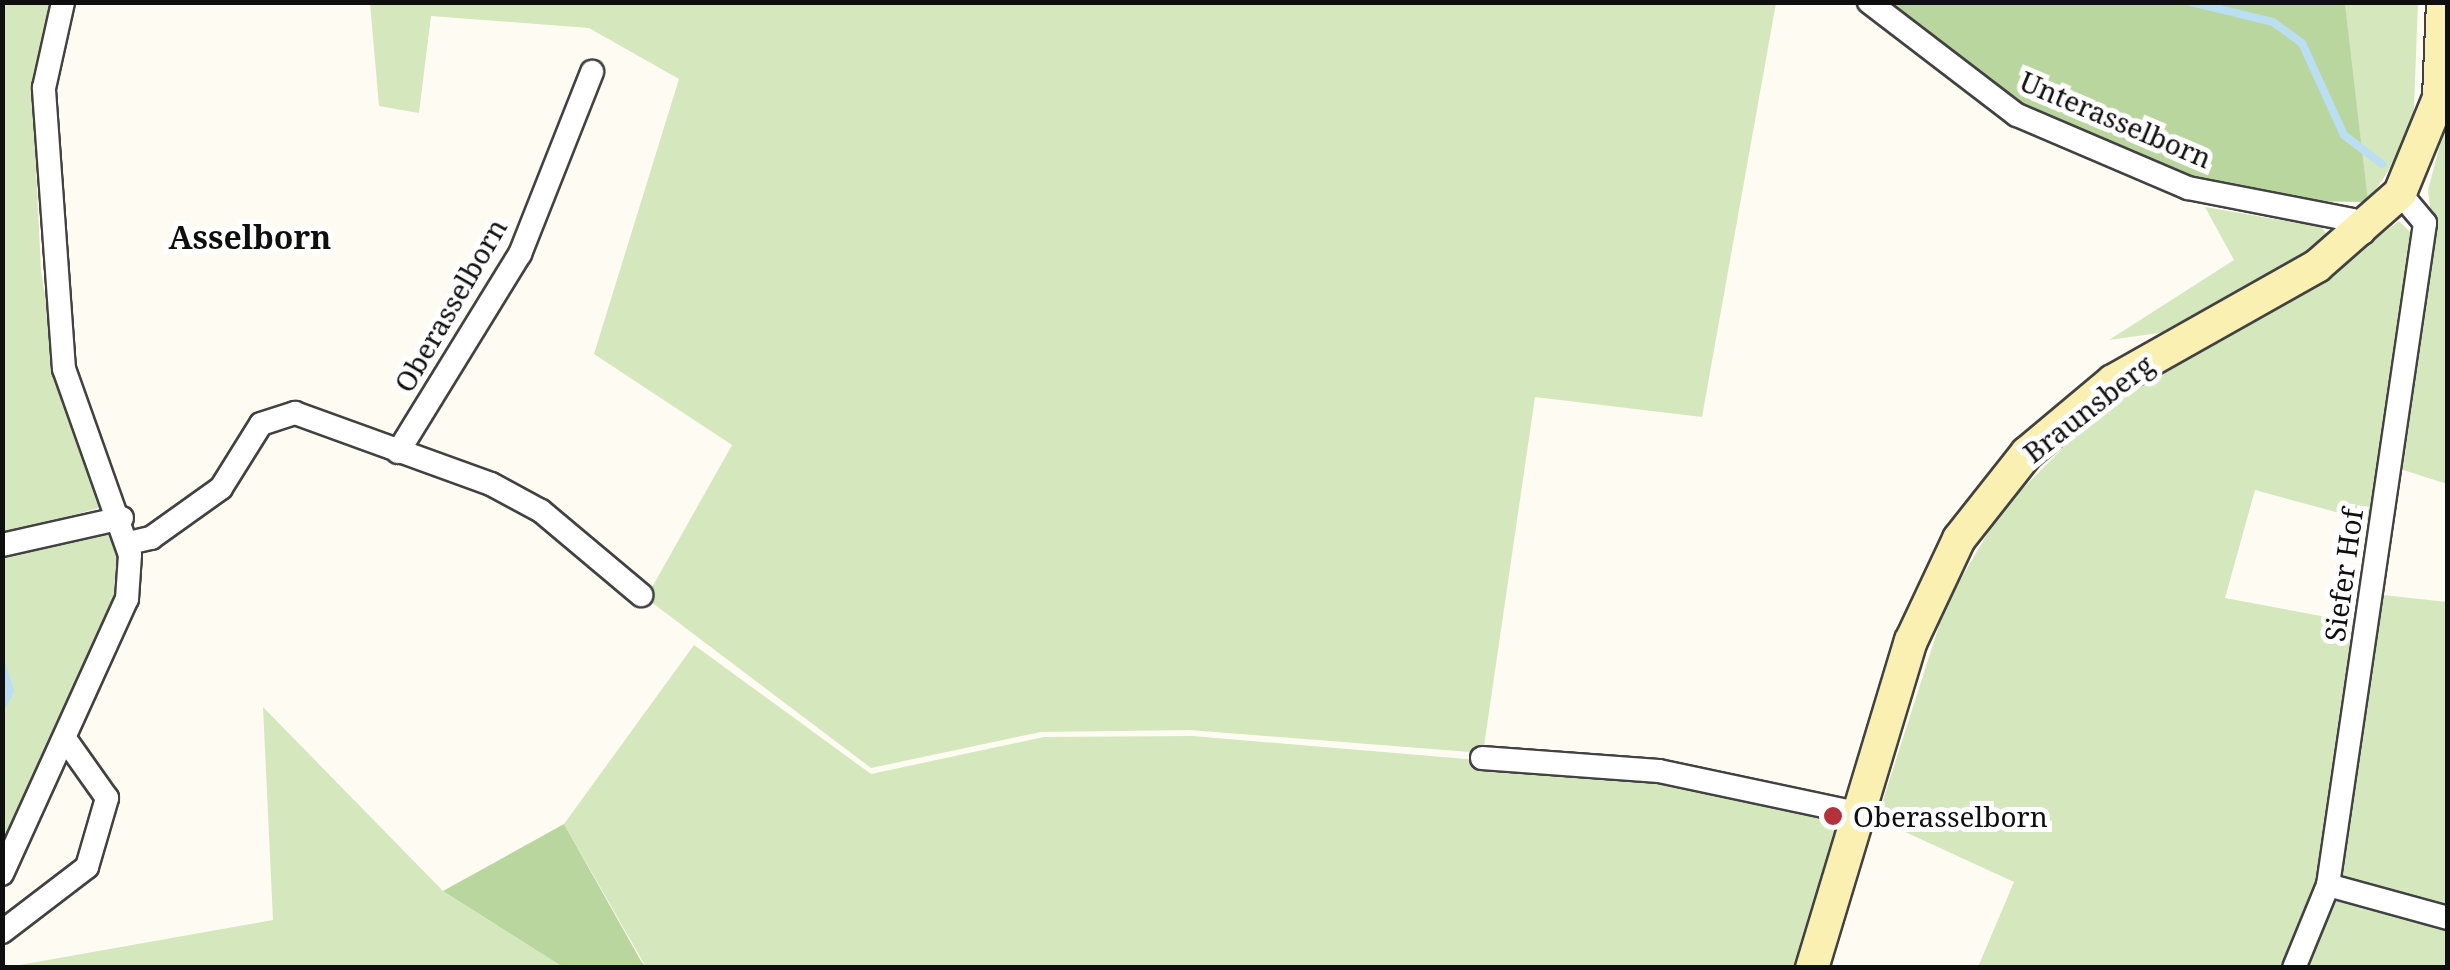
<!DOCTYPE html>
<html>
<head>
<meta charset="utf-8">
<style>
	body { margin:0 }
	#map { position:relative; width:2450px; height:970px; overflow:hidden; background:#fefbf2; font-family:"Noto Serif",serif }
	div>[style] { position:absolute }
	.green>* { inset:0; background:#d4e7bd }
	.forest>* { inset:0; background:#b9d69e }
	.stream>* { height:8px; margin:-4px; padding:0 4px; transform-origin:4px; border-radius:4px; background:#badff2 }
	.roads { filter:drop-shadow(2px 0 #424242) drop-shadow(-2px 0 #424242) drop-shadow(0 2px #424242) drop-shadow(0 -2px #424242) }
	.street>* { height:22px; margin:-11px; padding:0 11px; transform-origin:11px; border-radius:11px; background:#fff }
	.secondary>* { height:32px; margin:-16px; padding:0 16px; transform-origin:16px; border-radius:16px; background:#f9f0b2 }
	.dots>* { width:28px; height:28px; translate:-50% -50%; box-sizing:border-box; border:5px solid #fff; border-radius:50% }
	span { translate:-50% -50%; white-space:nowrap; text-align:center; line-height:1.15; -webkit-text-stroke:10px #fff; paint-order:stroke }
	.street-label { font-size:28px; color:#0f0f0f }
	.poi-label { font-size:28px; color:#0f0f0f }
	.left { translate:0 -50%; text-align:left }
	.quarter-label { font-size:32px; color:#0f0f0f; font-weight:700 }
	.frame { position:absolute; inset:0; border:5px solid #0f0f0f; pointer-events:none }
</style>
</head>
<body>
<div id="map">
	<div class="green">
		<i style="clip-path:polygon(2px 3px,53px 3px,33px 107px,41px 271px,58px 374px,102px 507px,2px 535px)"></i>
		<i style="clip-path:polygon(370px 3px,1776px 3px,1702px 417px,1535px 397px,1483px 753px,1189px 730px,1041px 732px,871px 768px,646px 598px,732px 445px,594px 354px,679px 79px,589px 28px,431px 16px,419px 113px,379px 106px)"></i>
		<i style="clip-path:polygon(2338px 3px,2418px 3px,2413px 132px,2368px 202px)"></i>
		<i style="clip-path:polygon(2447px 118px,2447px 484px,2394px 467px,2432px 224px,2428px 190px)"></i>
		<i style="clip-path:polygon(2205px 207px,2322px 227px,2329px 240px,2166px 332px,2109px 340px,2234px 260px)"></i>
		<i style="clip-path:polygon(2399px 221px,2411px 233px,2376px 523px,2255px 490px,2225px 598px,2364px 624px,2323px 884px,2288px 967px,1978px 967px,2014px 882px,1877px 819px,1946px 604px,2002px 509px,2070px 441px,2172px 360px,2328px 276px)"></i>
		<i style="clip-path:polygon(119px 529px,123px 597px,3px 863px,3px 552px)"></i>
		<i style="clip-path:polygon(2374px 594px,2447px 602px,2447px 912px,2332px 881px)"></i>
		<i style="clip-path:polygon(694px 645px,871px 774px,1044px 737px,1192px 736px,1659px 775px,1844px 818px,1794px 968px,646px 967px,564px 824px)"></i>
		<i style="clip-path:polygon(263px 707px,443px 891px,563px 967px,3px 968px,273px 920px)"></i>
		<i style="clip-path:polygon(2331px 893px,2447px 922px,2447px 967px,2301px 968px)"></i>
	</div>
	<div class="forest">
		<i style="clip-path:polygon(1878px 3px,2345px 5px,2368px 202px,2286px 201px,2186px 179px,2019px 108px)"></i>
		<i style="clip-path:polygon(564px 824px,641px 961px,646px 967px,563px 967px,443px 891px)"></i>
	</div>
	<div class="stream">
		<i style="left:2191px;top:2px;width:84px;rotate:13.7deg"></i>
		<i style="left:2273px;top:22px;width:36px;rotate:36deg"></i>
		<i style="left:2302px;top:43px;width:101px;rotate:65.5deg"></i>
		<i style="left:2344px;top:135px;width:48px;rotate:37.3deg"></i>
		<i style="left:2px;top:665px;width:27px;rotate:73deg"></i>
		<i style="left:10px;top:691px;width:17px;rotate:118deg"></i>
	</div>
	<div class="roads">
		<div class="street">
			<i style="left:1869px;top:2px;width:186px;rotate:37.4deg"></i>
			<i style="left:2017px;top:115px;width:186px;rotate:23.1deg"></i>
			<i style="left:2188px;top:188px;width:167px;rotate:11deg"></i>
			<i style="left:2352px;top:220px;width:17px;rotate:50deg"></i>
			<i style="left:398px;top:452px;width:233px;rotate:-58.4deg"></i>
			<i style="left:520px;top:254px;width:196px;rotate:-68.4deg"></i>
			<i style="left:129px;top:543px;width:23px;rotate:-13deg"></i>
			<i style="left:151px;top:538px;width:86px;rotate:-35.5deg"></i>
			<i style="left:221px;top:488px;width:75px;rotate:-58deg"></i>
			<i style="left:261px;top:424px;width:36px;rotate:-18deg"></i>
			<i style="left:295px;top:413px;width:208px;rotate:19.9deg"></i>
			<i style="left:491px;top:484px;width:57px;rotate:28.4deg"></i>
			<i style="left:541px;top:511px;width:131px;rotate:40deg"></i>
			<i style="left:2px;top:545px;width:123px;rotate:-12.7deg"></i>
			<i style="left:1482px;top:758px;width:177px;rotate:4.2deg"></i>
			<i style="left:1659px;top:771px;width:207px;rotate:12deg"></i>
			<i style="left:2px;top:874px;width:302px;rotate:-65.6deg"></i>
			<i style="left:127px;top:599px;width:44px;rotate:-86.1deg"></i>
			<i style="left:130px;top:555px;width:197px;rotate:-109.5deg"></i>
			<i style="left:64px;top:369px;width:282px;rotate:-94.1deg"></i>
			<i style="left:44px;top:88px;width:88px;rotate:-77.5deg"></i>
			<i style="left:2328px;top:885px;width:124px;rotate:15.4deg"></i>
			<i style="left:2px;top:932px;width:107px;rotate:-37.4deg"></i>
			<i style="left:87px;top:867px;width:72px;rotate:-73.8deg"></i>
			<i style="left:107px;top:798px;width:71px;rotate:-125.3deg"></i>
			<i style="left:2294px;top:968px;width:90px;rotate:-67.7deg"></i>
			<i style="left:2328px;top:885px;width:669px;rotate:-81.66deg"></i>
			<i style="left:2425px;top:223px;width:39px;rotate:-130deg"></i>
		</div>
		<div class="secondary">
			<i style="left:1812px;top:968px;width:342px;rotate:-73.2deg"></i>
			<i style="left:1911px;top:641px;width:113px;rotate:-64.8deg"></i>
			<i style="left:1959px;top:539px;width:110px;rotate:-51.7deg"></i>
			<i style="left:2027px;top:453px;width:112px;rotate:-39.9deg"></i>
			<i style="left:2113px;top:381px;width:234px;rotate:-29.4deg"></i>
			<i style="left:2317px;top:266px;width:111px;rotate:-41.3deg"></i>
			<i style="left:2400px;top:193px;width:103px;rotate:-67.7deg"></i>
			<i style="left:2439px;top:98px;width:96px;rotate:-87.6deg"></i>
		</div>
	</div>
	<div class="dots">
		<i style="left:1833px;top:816px;background:#b6303a"></i>
	</div>
	<div class="street-label">
		<span style="left:2116px;top:119px;rotate:23deg">Unterasselborn</span>
		<span style="left:450px;top:305px;rotate:-60deg">Oberasselborn</span>
		<span style="left:2088px;top:408px;rotate:-38deg">Braunsberg</span>
		<span style="left:2343px;top:575px;rotate:-82deg">Siefer Hof</span>
	</div>
	<div class="poi-label">
		<span class="left" style="left:1853px;top:816px">Oberasselborn</span>
	</div>
	<div class="quarter-label">
		<span style="left:250px;top:237px">Asselborn</span>
	</div>
	<div class="frame"></div>
</div>
</body>
</html>
